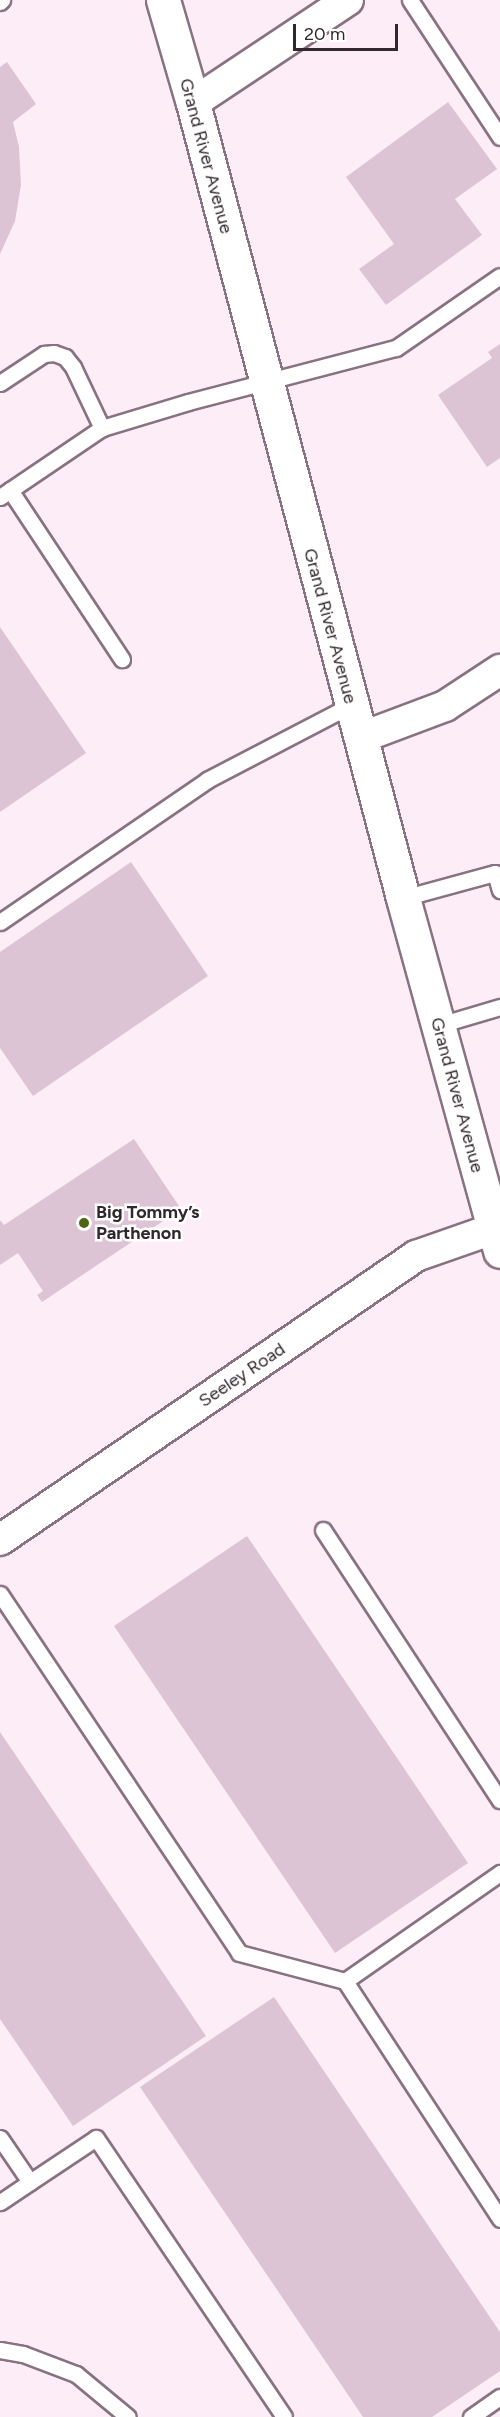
<!DOCTYPE html>
<html>
<head>
<meta charset="utf-8">
<style>
	body { margin:0 }
	#map { position:relative; width:500px; height:2417px; overflow:hidden; background:#fdedf7; font-family:Figtree,sans-serif }
	div>[style] { position:absolute }
	.building>* { inset:0; background:#ddc4d4 }
	.roads { filter:drop-shadow(2px 0 #897281) drop-shadow(-2px 0 #897281) drop-shadow(0 2px #897281) drop-shadow(0 -2px #897281) }
	.lane>* { height:15px; margin:-7.5px; padding:0 7.5px; transform-origin:7.5px; border-radius:7.5px; background:#fff }
	.street>* { height:30px; margin:-15px; padding:0 15px; transform-origin:15px; border-radius:15px; background:#fff }
	.secondary>* { height:33px; margin:-16.5px; padding:0 16.5px; transform-origin:16.5px; border-radius:16.5px; background:#fff }
	.dots>* { width:16px; height:16px; translate:-50% -50%; box-sizing:border-box; border:3px solid #fff; border-radius:50% }
	span { translate:-50% -50%; white-space:nowrap; text-align:center; line-height:1.15; -webkit-text-stroke:5px #fff; paint-order:stroke }
	.street-label { font-size:18px; color:#31282e }
	.poi-label { font-size:18px; color:#31282e; font-weight:700 }
	.left { translate:0 -50%; text-align:left }
	.scale { position:absolute; left:293px; top:24px; width:105px; height:27px; box-sizing:border-box; border:3px solid #31282e; border-top:0; padding-left:8px; font-size:18px; line-height:21px; white-space:nowrap; color:#31282e; -webkit-text-stroke:4px #fff; paint-order:stroke }
</style>
</head>
<body>
<div id="map">
	<div class="building">
		<i style="clip-path:polygon(7px 62px,36px 104px,13px 122px,19px 147px,21px 185px,15px 221px,0 254px,0 67px)"></i>
		<i style="clip-path:polygon(448px 102px,497px 169px,455px 199px,482px 235px,386px 305px,359px 269px,394px 244px,346px 177px)"></i>
		<i style="clip-path:polygon(500px 344px,500px 458px,487px 467px,438px 395px,492px 358px,488px 352px)"></i>
		<i style="clip-path:polygon(0 627px,86px 753px,0 812px)"></i>
		<i style="clip-path:polygon(131px 862px,208px 976px,33px 1096px,0 1048px,0 952px)"></i>
		<i style="clip-path:polygon(134px 1139px,181px 1209px,42px 1302px,37px 1295px,43px 1291px,18px 1253px,0 1265px,0 1220px,4px 1225px)"></i>
		<i style="clip-path:polygon(247px 1536px,468px 1863px,335px 1953px,114px 1626px)"></i>
		<i style="clip-path:polygon(0 1732px,206px 2036px,73px 2126px,0 2019px)"></i>
		<i style="clip-path:polygon(274px 1997px,500px 2332px,500px 2371px,432px 2417px,363px 2417px,140px 2087px)"></i>
	</div>
	<div class="roads">
		<div class="lane">
			<i style="left:410px;top:0;width:164px;rotate:56.7deg"></i>
			<i style="left:0;top:2px;width:3px;rotate:-45deg"></i>
			<i style="left:0;top:383px;width:53px;rotate:-33.4deg"></i>
			<i style="left:44px;top:354px;width:10px;rotate:-6deg"></i>
			<i style="left:54px;top:353px;width:12px;rotate:20deg"></i>
			<i style="left:65px;top:357px;width:13px;rotate:51deg"></i>
			<i style="left:73px;top:367px;width:68px;rotate:64.6deg"></i>
			<i style="left:10px;top:490px;width:203px;rotate:56.5deg"></i>
			<i style="left:0;top:497px;width:123px;rotate:-34.1deg"></i>
			<i style="left:102px;top:428px;width:90px;rotate:-16.8deg"></i>
			<i style="left:188px;top:402px;width:215px;rotate:-14.6deg"></i>
			<i style="left:396px;top:348px;width:126px;rotate:-34.7deg"></i>
			<i style="left:403px;top:898px;width:95px;rotate:-15.2deg"></i>
			<i style="left:495px;top:873px;width:18px;rotate:74deg"></i>
			<i style="left:0;top:922px;width:251px;rotate:-34.4deg"></i>
			<i style="left:207px;top:780px;width:162px;rotate:-27.5deg"></i>
			<i style="left:439px;top:1025px;width:64px;rotate:-16.4deg"></i>
			<i style="left:323px;top:1530px;width:323px;rotate:56.8deg"></i>
			<i style="left:0;top:1594px;width:431px;rotate:56.3deg"></i>
			<i style="left:239px;top:1953px;width:110px;rotate:14.8deg"></i>
			<i style="left:345px;top:1981px;width:284px;rotate:56.9deg"></i>
			<i style="left:345px;top:1981px;width:189px;rotate:-34.9deg"></i>
			<i style="left:0;top:2138px;width:53px;rotate:55.7deg"></i>
			<i style="left:30px;top:2182px;width:36px;rotate:146deg"></i>
			<i style="left:30px;top:2182px;width:79px;rotate:-33.7deg"></i>
			<i style="left:96px;top:2138px;width:336px;rotate:56deg"></i>
			<i style="left:0;top:2350px;width:23px;rotate:10deg"></i>
			<i style="left:23px;top:2354px;width:57px;rotate:20.7deg"></i>
			<i style="left:76px;top:2374px;width:67px;rotate:39.6deg"></i>
			<i style="left:471px;top:2417px;width:35px;rotate:-35deg"></i>
		</div>
		<div class="street">
			<i style="left:193px;top:103px;width:186px;rotate:-33.6deg"></i>
			<i style="left:360px;top:738px;width:91px;rotate:-20.6deg"></i>
			<i style="left:445px;top:706px;width:66px;rotate:-33.2deg"></i>
			<i style="left:0;top:1540px;width:504px;rotate:-34.32deg"></i>
			<i style="left:416px;top:1256px;width:82px;rotate:-19.3deg"></i>
		</div>
		<div class="secondary">
			<i style="left:163px;top:0;width:107px;rotate:73.8deg"></i>
			<i style="left:193px;top:103px;width:822px;rotate:75.2deg"></i>
			<i style="left:403px;top:898px;width:366px;rotate:74.6deg"></i>
		</div>
	</div>
	<div class="dots">
		<i style="left:84px;top:1223px;background:#4f6512"></i>
	</div>
	<div class="street-label">
		<span style="left:206px;top:156px;rotate:75deg">Grand River Avenue</span>
		<span style="left:330px;top:626px;rotate:75deg">Grand River Avenue</span>
		<span style="left:457px;top:1095px;rotate:75deg">Grand River Avenue</span>
		<span style="left:242px;top:1375px;rotate:-34deg">Seeley Road</span>
	</div>
	<div class="poi-label">
		<span class="left" style="left:96px;top:1223px">Big Tommy’s<br>Parthenon</span>
	</div>
	<div class="scale">20 m</div>
</div>
</body>
</html>
